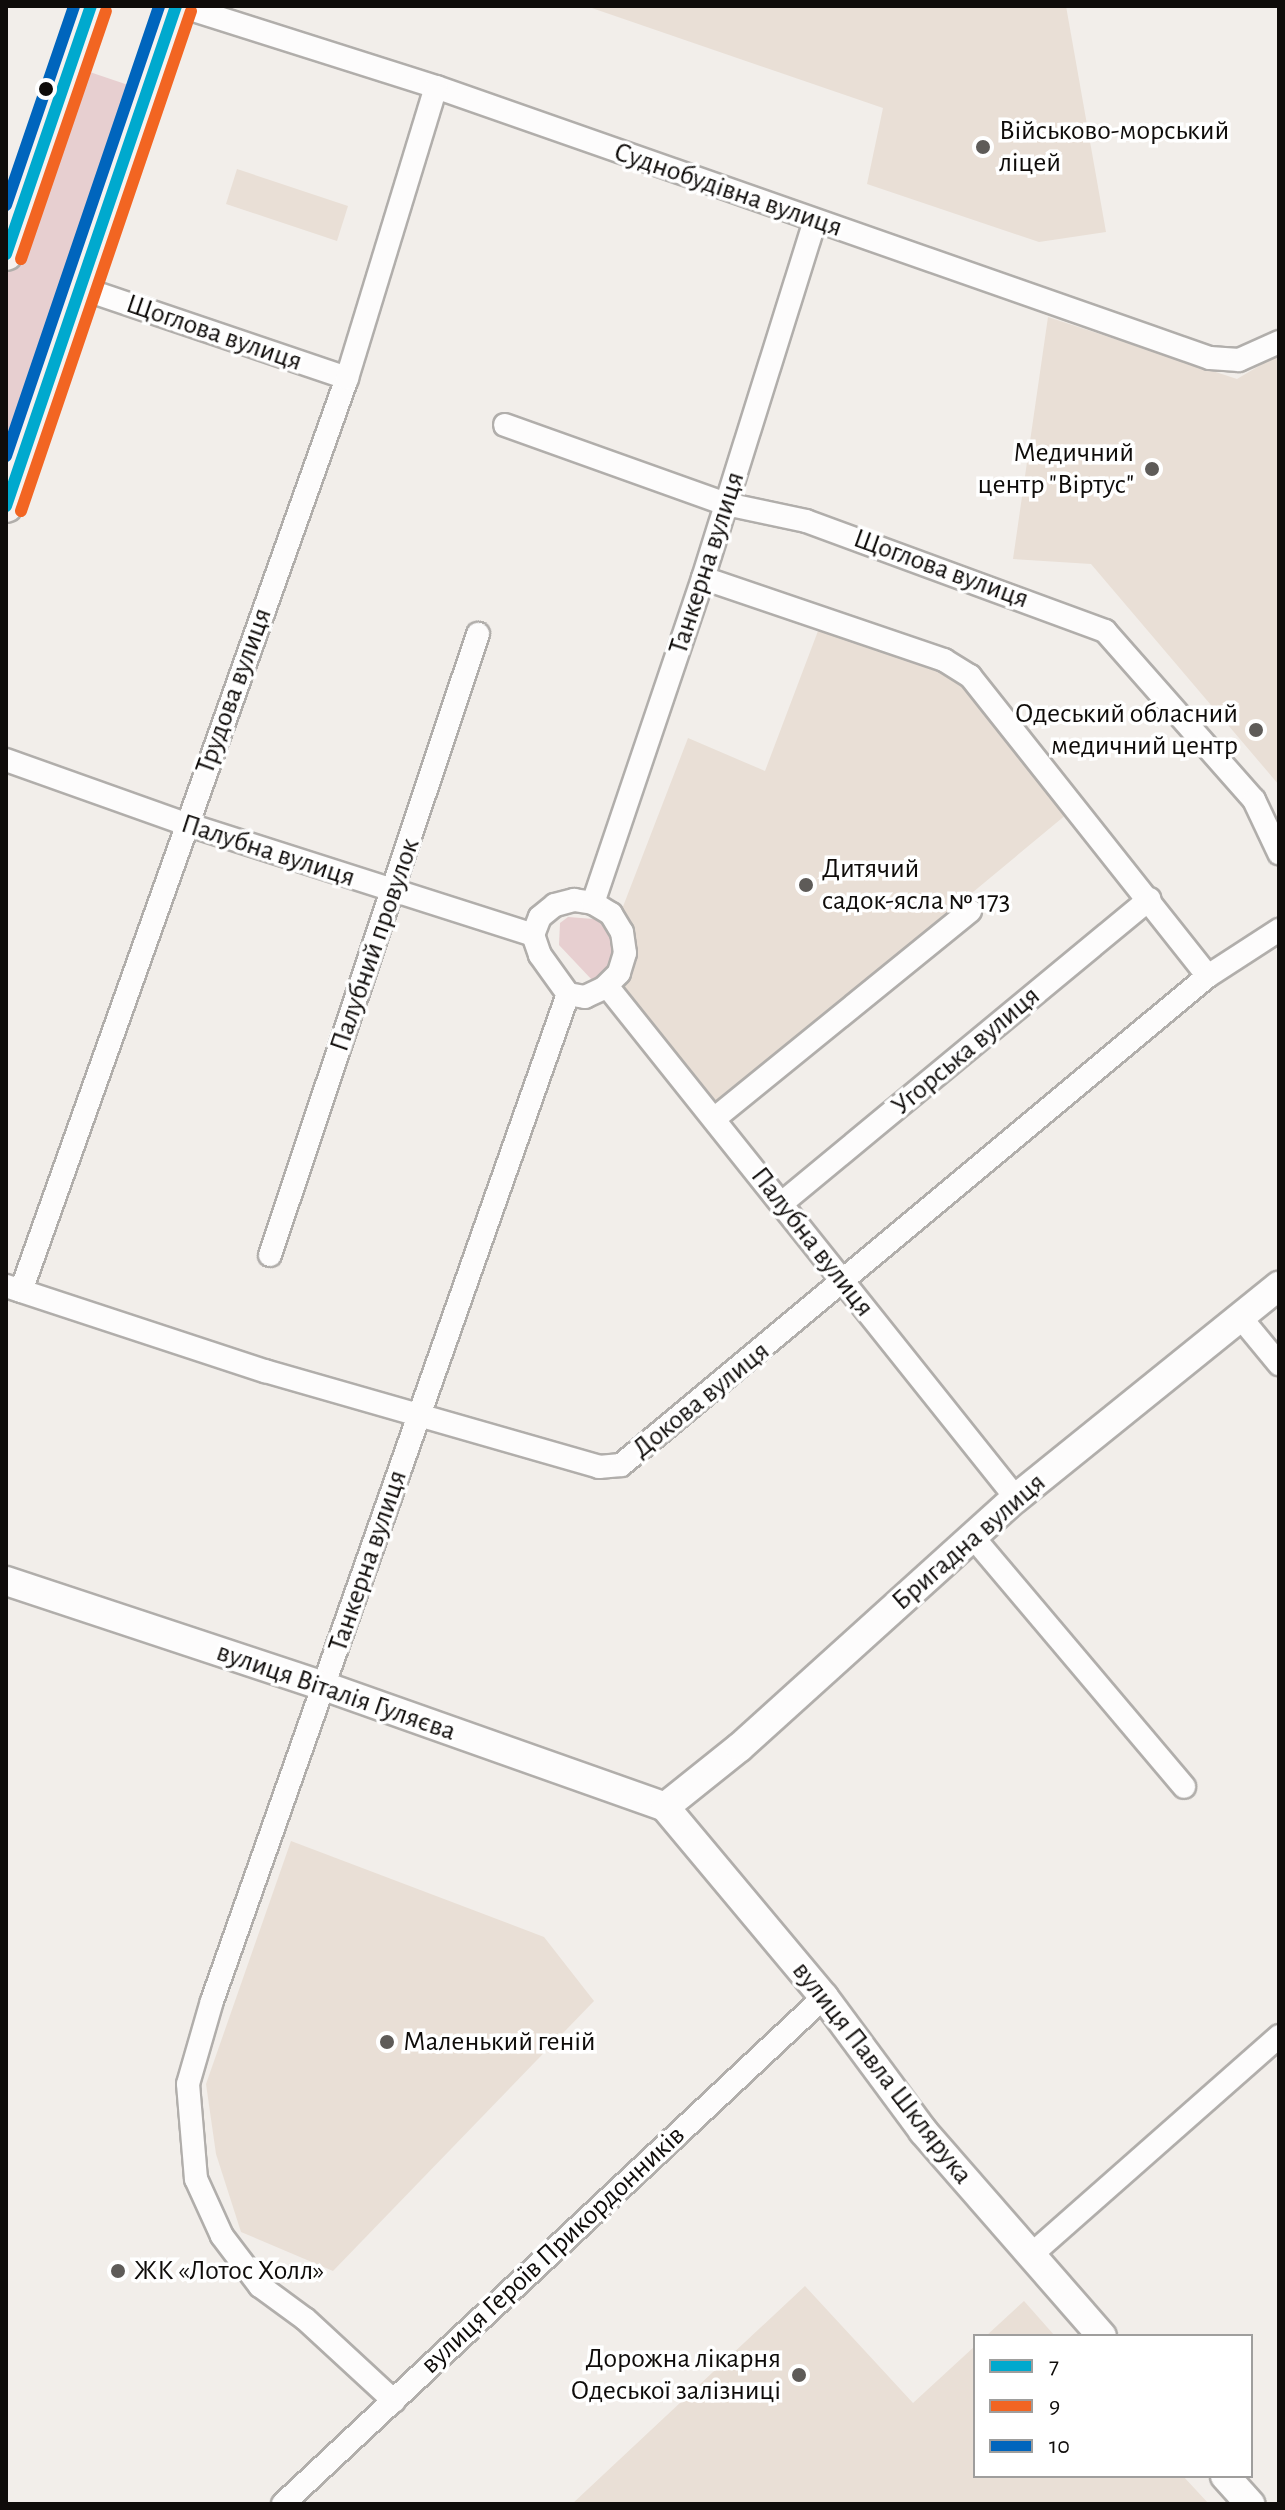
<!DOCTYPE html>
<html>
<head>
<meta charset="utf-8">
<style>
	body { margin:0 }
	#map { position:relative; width:1285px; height:2510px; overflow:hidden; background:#f2eeea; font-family:"Alegreya Sans",sans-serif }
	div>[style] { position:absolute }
	.built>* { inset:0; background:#e9dfd6 }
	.green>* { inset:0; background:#e7cfd0 }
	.roads { filter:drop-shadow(2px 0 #b1aeab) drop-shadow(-2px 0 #b1aeab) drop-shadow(0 2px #b1aeab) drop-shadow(0 -2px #b1aeab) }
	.minor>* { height:22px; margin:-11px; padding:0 11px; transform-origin:11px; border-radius:11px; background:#fdfcfc }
	.tertiary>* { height:28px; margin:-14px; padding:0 14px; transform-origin:14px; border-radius:14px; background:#fdfcfc }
	.secondary>* { height:32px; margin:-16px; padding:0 16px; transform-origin:16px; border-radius:16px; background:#f6f2f0 }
	.bus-1>* { height:12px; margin:-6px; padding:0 6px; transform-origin:6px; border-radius:6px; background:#00a9ce }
	.bus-2>* { height:12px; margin:-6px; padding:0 6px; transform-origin:6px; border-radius:6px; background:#f26522 }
	.bus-3>* { height:12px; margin:-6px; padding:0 6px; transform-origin:6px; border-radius:6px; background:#0065bd }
	.dots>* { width:22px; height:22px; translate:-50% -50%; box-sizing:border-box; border:4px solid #fff; border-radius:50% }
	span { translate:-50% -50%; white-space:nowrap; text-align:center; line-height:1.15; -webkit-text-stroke:7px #fff; paint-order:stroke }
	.poi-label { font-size:28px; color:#0f0c0a }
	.left { translate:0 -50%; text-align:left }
	.right { translate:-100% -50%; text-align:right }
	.street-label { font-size:28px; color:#0f0c0a }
	.frame { position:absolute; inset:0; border:8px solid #0f0c0a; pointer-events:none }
	.legend { position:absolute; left:973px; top:2334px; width:280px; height:144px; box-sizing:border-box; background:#fff; border:2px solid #9f9e9d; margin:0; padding:10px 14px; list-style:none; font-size:24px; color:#0f0c0a }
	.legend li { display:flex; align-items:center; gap:16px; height:40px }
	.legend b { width:40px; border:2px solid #9f9e9d }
</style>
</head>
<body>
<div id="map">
	<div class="built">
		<i style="clip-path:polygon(586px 6px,1066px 6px,1106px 232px,1039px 242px,867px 184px,883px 108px)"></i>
		<i style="clip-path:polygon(237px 169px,348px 206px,337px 241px,226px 204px)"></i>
		<i style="clip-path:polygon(1048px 317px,1237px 379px,1279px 354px,1279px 785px,1091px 564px,1013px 559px)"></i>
		<i style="clip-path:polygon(821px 623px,961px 672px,1073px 809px,714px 1107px,602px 961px,688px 738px,765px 771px)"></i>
		<i style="clip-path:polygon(291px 1841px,544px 1937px,594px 2001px,333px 2271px,241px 2232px,216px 2154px,206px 2084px)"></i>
		<i style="clip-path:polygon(805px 2286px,913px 2403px,975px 2346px,975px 2476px,1183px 2476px,1209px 2504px,572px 2504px)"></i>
		<i style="clip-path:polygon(1024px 2301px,1055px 2336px,986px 2336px)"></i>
	</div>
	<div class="green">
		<i style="clip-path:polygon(78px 68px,137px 88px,6px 473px,6px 277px)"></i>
		<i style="clip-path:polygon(568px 917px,594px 919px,608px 928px,615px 943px,613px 964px,603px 976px,593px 981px,559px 945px,560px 923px)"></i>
	</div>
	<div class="roads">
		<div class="minor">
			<i style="left:181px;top:6px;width:268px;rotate:17.6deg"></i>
			<i style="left:436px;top:87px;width:820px;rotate:19.3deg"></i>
			<i style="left:1210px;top:358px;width:29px;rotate:4deg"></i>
			<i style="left:1239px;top:360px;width:44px;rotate:-24.2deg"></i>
			<i style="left:81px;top:288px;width:281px;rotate:18.7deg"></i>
			<i style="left:505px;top:425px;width:235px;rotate:19.7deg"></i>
			<i style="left:726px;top:504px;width:82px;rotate:12deg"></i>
			<i style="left:806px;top:521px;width:319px;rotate:20.2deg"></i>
			<i style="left:1105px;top:631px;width:225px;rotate:48.6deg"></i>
			<i style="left:1254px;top:800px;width:59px;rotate:64.7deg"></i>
			<i style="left:703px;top:578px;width:255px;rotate:18.8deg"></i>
			<i style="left:944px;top:660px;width:31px;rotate:32deg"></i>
			<i style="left:970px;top:676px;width:383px;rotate:51.6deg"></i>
			<i style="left:6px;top:760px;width:191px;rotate:19.6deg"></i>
			<i style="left:186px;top:824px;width:364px;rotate:17.7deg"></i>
			<i style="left:574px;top:900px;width:19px;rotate:9deg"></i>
			<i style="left:593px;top:903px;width:21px;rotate:31deg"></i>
			<i style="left:611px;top:914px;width:21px;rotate:59deg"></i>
			<i style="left:622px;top:932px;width:21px;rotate:82deg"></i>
			<i style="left:625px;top:953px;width:21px;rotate:107deg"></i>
			<i style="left:619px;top:973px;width:21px;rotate:135deg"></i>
			<i style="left:604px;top:988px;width:21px;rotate:155deg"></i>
			<i style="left:585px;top:997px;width:17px;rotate:-170deg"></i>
			<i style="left:568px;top:994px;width:48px;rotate:-125.7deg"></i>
			<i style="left:540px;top:955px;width:21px;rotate:-109deg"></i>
			<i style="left:533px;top:935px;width:19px;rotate:-69deg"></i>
			<i style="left:540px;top:917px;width:19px;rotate:-39deg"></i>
			<i style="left:555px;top:905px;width:20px;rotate:-15deg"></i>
			<i style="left:593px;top:903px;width:343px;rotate:-71.3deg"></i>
			<i style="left:703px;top:578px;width:374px;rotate:-72.6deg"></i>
			<i style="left:607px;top:986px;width:655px;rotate:51.38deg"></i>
			<i style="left:714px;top:1119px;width:330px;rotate:-39.1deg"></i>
			<i style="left:782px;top:1203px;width:477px;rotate:-39.6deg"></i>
			<i style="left:270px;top:1255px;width:655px;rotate:-71.48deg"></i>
			<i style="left:6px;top:1286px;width:273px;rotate:18.2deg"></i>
			<i style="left:265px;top:1371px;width:348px;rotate:16deg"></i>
			<i style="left:599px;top:1467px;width:22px;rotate:-5deg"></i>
			<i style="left:621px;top:1465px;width:764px;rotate:-39.8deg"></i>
			<i style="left:1208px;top:976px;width:85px;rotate:-32.9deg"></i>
			<i style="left:21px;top:1291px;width:969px;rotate:-70.35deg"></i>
			<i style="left:347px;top:378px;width:304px;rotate:-73deg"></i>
			<i style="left:1241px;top:1318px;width:60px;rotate:50.4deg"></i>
			<i style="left:973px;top:1537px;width:327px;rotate:49.8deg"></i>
			<i style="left:1031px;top:2255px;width:331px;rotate:-41.4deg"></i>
			<i style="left:394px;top:2401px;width:121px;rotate:-137.3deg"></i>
			<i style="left:305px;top:2319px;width:56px;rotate:-143.7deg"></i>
			<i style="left:260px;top:2286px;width:63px;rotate:-127.2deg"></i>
			<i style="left:222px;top:2236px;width:63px;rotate:-114.5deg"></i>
			<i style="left:196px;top:2179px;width:95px;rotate:-94.8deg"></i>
			<i style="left:188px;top:2084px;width:86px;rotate:-73.9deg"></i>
			<i style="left:212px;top:2001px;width:1068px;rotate:-70.53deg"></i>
			<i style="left:283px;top:2504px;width:741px;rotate:-43.14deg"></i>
		</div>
		<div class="tertiary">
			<i style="left:6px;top:1581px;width:335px;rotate:18.3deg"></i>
			<i style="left:324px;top:1686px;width:362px;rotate:19.5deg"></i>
			<i style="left:665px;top:1807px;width:248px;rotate:50.1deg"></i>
			<i style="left:824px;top:1997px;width:167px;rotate:53.5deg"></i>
			<i style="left:923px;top:2131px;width:272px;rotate:48.9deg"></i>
			<i style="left:665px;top:1807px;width:96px;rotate:-38.7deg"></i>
			<i style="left:740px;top:1747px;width:372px;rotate:-42.1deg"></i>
			<i style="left:1016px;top:1498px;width:338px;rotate:-38.9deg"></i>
			<i style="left:1225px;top:2476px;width:38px;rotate:48deg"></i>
		</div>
		<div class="secondary">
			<i style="left:6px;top:254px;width:262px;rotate:-71.1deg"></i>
			<i style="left:6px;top:506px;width:528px;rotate:-71.22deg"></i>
		</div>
	</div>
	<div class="bus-1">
		<i style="left:6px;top:254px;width:262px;rotate:-71.1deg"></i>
		<i style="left:6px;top:506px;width:528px;rotate:-71.22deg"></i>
	</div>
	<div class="bus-2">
		<i style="left:21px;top:259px;width:262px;rotate:-71.1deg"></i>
		<i style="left:21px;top:511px;width:528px;rotate:-71.22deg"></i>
	</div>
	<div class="bus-3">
		<i style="left:6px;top:205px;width:210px;rotate:-71.1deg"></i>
		<i style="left:6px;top:456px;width:475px;rotate:-71.2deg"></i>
	</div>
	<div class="dots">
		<i style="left:46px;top:89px;background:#0f0c0a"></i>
		<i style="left:983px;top:147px;background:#5e5b58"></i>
		<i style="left:1152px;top:469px;background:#5e5b58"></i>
		<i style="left:1256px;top:730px;background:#5e5b58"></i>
		<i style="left:806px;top:885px;background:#5e5b58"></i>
		<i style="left:387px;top:2042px;background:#5e5b58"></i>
		<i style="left:118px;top:2271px;background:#5e5b58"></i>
		<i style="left:799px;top:2375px;background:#5e5b58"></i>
	</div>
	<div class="poi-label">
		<span class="left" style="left:999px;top:147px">Військово-морський<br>ліцей</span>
		<span class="right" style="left:1134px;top:469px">Медичний<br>центр "Віртус"</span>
		<span class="right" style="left:1238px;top:730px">Одеський обласний<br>медичний центр</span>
		<span class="left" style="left:822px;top:885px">Дитячий<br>садок-ясла № 173</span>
		<span class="left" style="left:403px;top:2042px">Маленький геній</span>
		<span class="left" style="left:134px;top:2271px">ЖК «Лотос Холл»</span>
		<span class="right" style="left:781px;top:2375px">Дорожна лікарня<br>Одеської залізниці</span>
	</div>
	<div class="street-label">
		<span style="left:728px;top:190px;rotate:19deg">Суднобудівна вулиця</span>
		<span style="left:214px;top:333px;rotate:19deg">Щоглова вулиця</span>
		<span style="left:707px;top:563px;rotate:-72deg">Танкерна вулиця</span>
		<span style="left:941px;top:569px;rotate:20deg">Щоглова вулиця</span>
		<span style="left:234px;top:691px;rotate:-70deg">Трудова вулиця</span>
		<span style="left:268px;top:851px;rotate:18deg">Палубна вулиця</span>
		<span style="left:375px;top:945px;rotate:-71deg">Палубний провулок</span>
		<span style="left:966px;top:1051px;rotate:-40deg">Угорська вулиця</span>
		<span style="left:812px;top:1242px;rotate:52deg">Палубна вулиця</span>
		<span style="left:701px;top:1400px;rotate:-39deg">Докова вулиця</span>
		<span style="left:969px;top:1542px;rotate:-41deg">Бригадна вулиця</span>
		<span style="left:368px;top:1561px;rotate:-71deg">Танкерна вулиця</span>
		<span style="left:336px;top:1692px;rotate:19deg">вулиця Віталія Гуляєва</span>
		<span style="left:882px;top:2073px;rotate:52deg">вулиця Павла Шклярука</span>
		<span style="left:553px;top:2250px;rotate:-43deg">вулиця Героїв Прикордонників</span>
	</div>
	<div class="frame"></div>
	<ul class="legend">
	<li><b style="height:10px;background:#00a9ce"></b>7</li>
	<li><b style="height:10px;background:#f26522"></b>9</li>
	<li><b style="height:10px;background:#0065bd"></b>10</li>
	</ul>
</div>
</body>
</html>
